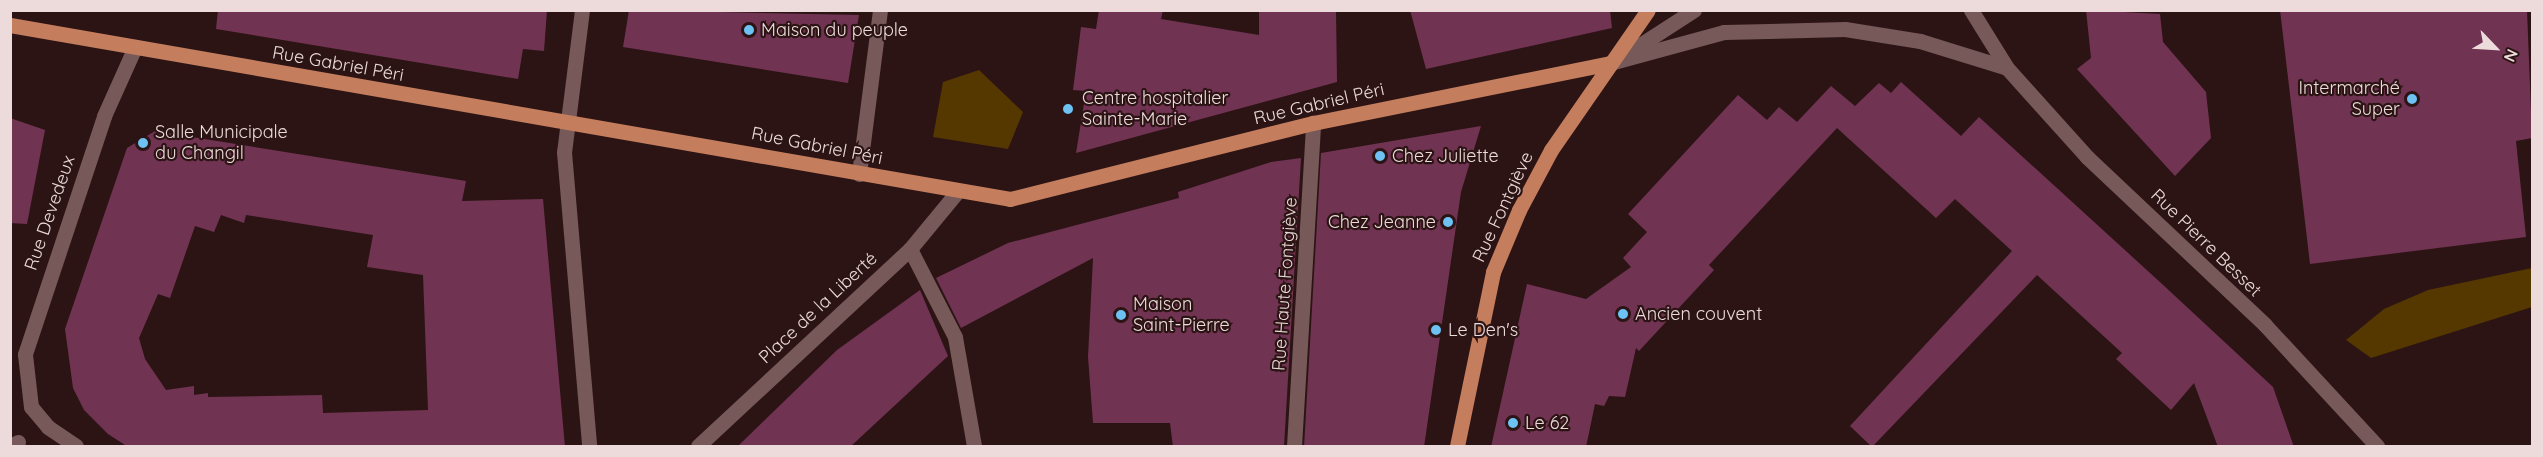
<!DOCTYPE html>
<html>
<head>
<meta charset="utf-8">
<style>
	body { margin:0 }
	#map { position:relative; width:2543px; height:457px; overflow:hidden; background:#2c1415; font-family:Quicksand,sans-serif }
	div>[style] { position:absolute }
	.green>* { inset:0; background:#553800 }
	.building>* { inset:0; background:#713352 }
	.minor>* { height:15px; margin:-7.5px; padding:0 7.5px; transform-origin:7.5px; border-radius:7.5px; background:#765958 }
	.major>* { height:15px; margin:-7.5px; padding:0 7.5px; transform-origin:7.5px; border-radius:7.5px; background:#c57e5d }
	.dots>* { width:16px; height:16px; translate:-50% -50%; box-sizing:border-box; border:3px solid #2c1415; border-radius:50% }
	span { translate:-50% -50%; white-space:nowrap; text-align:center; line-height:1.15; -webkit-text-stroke:4.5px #2c1415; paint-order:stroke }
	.poi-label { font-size:18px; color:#ecdbda }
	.left { translate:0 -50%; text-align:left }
	.right { translate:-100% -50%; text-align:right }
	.street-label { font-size:18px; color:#ecdbda }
	.frame { position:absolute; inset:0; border:12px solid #ecdbda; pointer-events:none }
	.north { position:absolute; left:2465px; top:18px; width:60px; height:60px; -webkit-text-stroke:4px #2c1415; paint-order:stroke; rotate:115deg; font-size:16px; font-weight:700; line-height:24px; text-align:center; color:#ecdbda }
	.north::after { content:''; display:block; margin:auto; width:21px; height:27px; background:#ecdbda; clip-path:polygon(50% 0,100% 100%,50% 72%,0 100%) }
</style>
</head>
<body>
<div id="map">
	<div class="green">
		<i style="clip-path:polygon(979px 70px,1023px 112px,1008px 149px,933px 137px,943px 82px)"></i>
		<i style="clip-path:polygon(2532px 268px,2532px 307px,2371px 358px,2346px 340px,2384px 309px,2428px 290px)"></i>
	</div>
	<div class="building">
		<i style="clip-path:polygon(218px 10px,547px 10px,544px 51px,523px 49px,518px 79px,216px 29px)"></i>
		<i style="clip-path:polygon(629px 10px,859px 15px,848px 83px,623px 47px)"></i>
		<i style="clip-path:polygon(1099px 10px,1163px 10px,1161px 19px,1259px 35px,1259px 10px,1336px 10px,1337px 82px,1076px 153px,1086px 91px,1073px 90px,1081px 27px,1096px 29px)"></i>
		<i style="clip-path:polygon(1410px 10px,1610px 10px,1612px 28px,1426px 69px)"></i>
		<i style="clip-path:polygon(2086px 10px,2160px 14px,2163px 42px,2206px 92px,2211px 138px,2175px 176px,2077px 69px,2091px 58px)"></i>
		<i style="clip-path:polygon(2280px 10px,2527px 10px,2532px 138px,2516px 141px,2526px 237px,2310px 264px)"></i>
		<i style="clip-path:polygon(1901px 82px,1961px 136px,1979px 117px,2161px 283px,2273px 387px,2294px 447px,2218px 447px,2194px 383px,2171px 410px,2116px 359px,2122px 353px,2037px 275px,1872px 447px,1850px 426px,2012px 251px,1955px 199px,1936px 218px,1837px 128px,1709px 265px,1714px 270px,1639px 351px,1636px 348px,1625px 397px,1609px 396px,1604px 406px,1595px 404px,1586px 447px,1491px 447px,1527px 284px,1586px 299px,1631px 267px,1623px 258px,1647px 232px,1628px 214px,1738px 95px,1767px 120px,1779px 107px,1797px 122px,1831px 86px,1855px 106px,1879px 83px,1891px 93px)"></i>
		<i style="clip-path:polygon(10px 118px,45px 130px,27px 224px,10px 223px)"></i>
		<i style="clip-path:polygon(1481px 126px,1461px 192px,1424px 447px,1304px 447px,1321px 153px)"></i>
		<i style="clip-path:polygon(evenodd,155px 131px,466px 181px,462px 201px,543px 199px,565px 447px,128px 447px,108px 434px,84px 410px,73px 388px,65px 329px,127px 148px,155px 131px,221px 215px,244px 223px,246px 215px,373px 235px,367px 267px,423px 275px,428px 410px,323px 413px,322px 395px,208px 397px,208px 393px,194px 395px,194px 386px,166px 390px,145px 359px,139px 338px,158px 294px,170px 298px,195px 226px,214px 232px,221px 215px)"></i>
		<i style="clip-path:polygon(1301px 158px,1284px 447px,1173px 447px,1170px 423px,1093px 423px,1088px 357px,1093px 258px,961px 328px,936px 278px,1008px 243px,1179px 198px,1178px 192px,1271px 162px)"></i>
		<i style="clip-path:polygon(920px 290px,948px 356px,850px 447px,737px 447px,837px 350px)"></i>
	</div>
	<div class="minor">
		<i style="left:582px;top:10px;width:143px;rotate:97.2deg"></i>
		<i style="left:564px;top:152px;width:295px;rotate:85.1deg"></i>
		<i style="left:1971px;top:10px;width:68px;rotate:58.2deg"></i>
		<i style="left:2007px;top:68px;width:120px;rotate:48deg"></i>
		<i style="left:2087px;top:157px;width:245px;rotate:43.3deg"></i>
		<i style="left:2265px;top:325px;width:165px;rotate:47.2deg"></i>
		<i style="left:1626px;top:54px;width:81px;rotate:-32.9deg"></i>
		<i style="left:1610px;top:63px;width:118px;rotate:-15.2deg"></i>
		<i style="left:1724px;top:32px;width:121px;rotate:-1.4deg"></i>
		<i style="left:1845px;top:29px;width:76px;rotate:9.1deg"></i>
		<i style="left:1920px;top:41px;width:91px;rotate:17.2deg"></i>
		<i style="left:859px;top:174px;width:165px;rotate:-82.7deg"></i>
		<i style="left:910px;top:249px;width:99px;rotate:62.9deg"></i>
		<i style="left:955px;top:337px;width:111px;rotate:80.1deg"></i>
		<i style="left:10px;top:446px;width:9px;rotate:-27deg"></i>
		<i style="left:76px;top:446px;width:34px;rotate:-146deg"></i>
		<i style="left:48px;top:427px;width:26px;rotate:-130deg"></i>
		<i style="left:31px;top:407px;width:53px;rotate:-96.5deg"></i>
		<i style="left:25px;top:354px;width:251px;rotate:-71.6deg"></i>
		<i style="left:104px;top:116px;width:76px;rotate:-65.8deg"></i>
		<i style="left:698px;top:446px;width:289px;rotate:-42.9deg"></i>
		<i style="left:910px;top:249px;width:74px;rotate:-50.5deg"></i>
		<i style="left:1294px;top:446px;width:324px;rotate:-86.6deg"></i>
	</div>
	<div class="major">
		<i style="left:10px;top:25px;width:1015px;rotate:9.87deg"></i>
		<i style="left:1010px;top:199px;width:312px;rotate:-14.1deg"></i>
		<i style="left:1313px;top:123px;width:303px;rotate:-11.4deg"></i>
		<i style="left:1457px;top:446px;width:178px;rotate:-78.3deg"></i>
		<i style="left:1493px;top:272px;width:67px;rotate:-67.2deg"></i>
		<i style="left:1519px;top:210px;width:68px;rotate:-61.9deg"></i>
		<i style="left:1551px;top:150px;width:170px;rotate:-55.3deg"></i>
	</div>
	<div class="dots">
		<i style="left:749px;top:30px;background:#6dc2f3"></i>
		<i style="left:2412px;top:99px;background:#6dc2f3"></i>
		<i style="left:1068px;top:109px;background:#6dc2f3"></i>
		<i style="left:143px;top:143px;background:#6dc2f3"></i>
		<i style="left:1380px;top:156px;background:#6dc2f3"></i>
		<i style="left:1448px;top:222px;background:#6dc2f3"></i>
		<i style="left:1623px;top:314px;background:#6dc2f3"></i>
		<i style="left:1121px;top:315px;background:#6dc2f3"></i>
		<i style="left:1436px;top:330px;background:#6dc2f3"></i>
		<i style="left:1513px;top:423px;background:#6dc2f3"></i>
	</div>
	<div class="poi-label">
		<span class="left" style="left:761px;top:30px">Maison du peuple</span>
		<span class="right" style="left:2400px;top:99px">Intermarché<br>Super</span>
		<span class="left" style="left:1082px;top:109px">Centre hospitalier<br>Sainte-Marie</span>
		<span class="left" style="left:155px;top:143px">Salle Municipale<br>du Changil</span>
		<span class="left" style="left:1392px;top:156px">Chez Juliette</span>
		<span class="right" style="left:1436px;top:222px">Chez Jeanne</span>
		<span class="left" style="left:1133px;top:315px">Maison<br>Saint-Pierre</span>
		<span class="left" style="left:1635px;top:314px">Ancien couvent</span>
		<span class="left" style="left:1448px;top:330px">Le Den's</span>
		<span class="left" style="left:1525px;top:423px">Le 62</span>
	</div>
	<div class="street-label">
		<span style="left:338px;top:64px;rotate:10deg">Rue Gabriel Péri</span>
		<span style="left:1319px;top:104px;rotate:-13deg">Rue Gabriel Péri</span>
		<span style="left:817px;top:146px;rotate:11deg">Rue Gabriel Péri</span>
		<span style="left:1503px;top:207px;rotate:-65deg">Rue Fontgiève</span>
		<span style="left:50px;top:213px;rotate:-71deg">Rue Devedeux</span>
		<span style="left:2206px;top:243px;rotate:44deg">Rue Pierre Besset</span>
		<span style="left:1285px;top:284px;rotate:-86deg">Rue Haute Fontgiève</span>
		<span style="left:818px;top:308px;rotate:-43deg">Place de la Liberté</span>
	</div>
	<div class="frame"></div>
	<div class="north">N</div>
</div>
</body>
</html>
